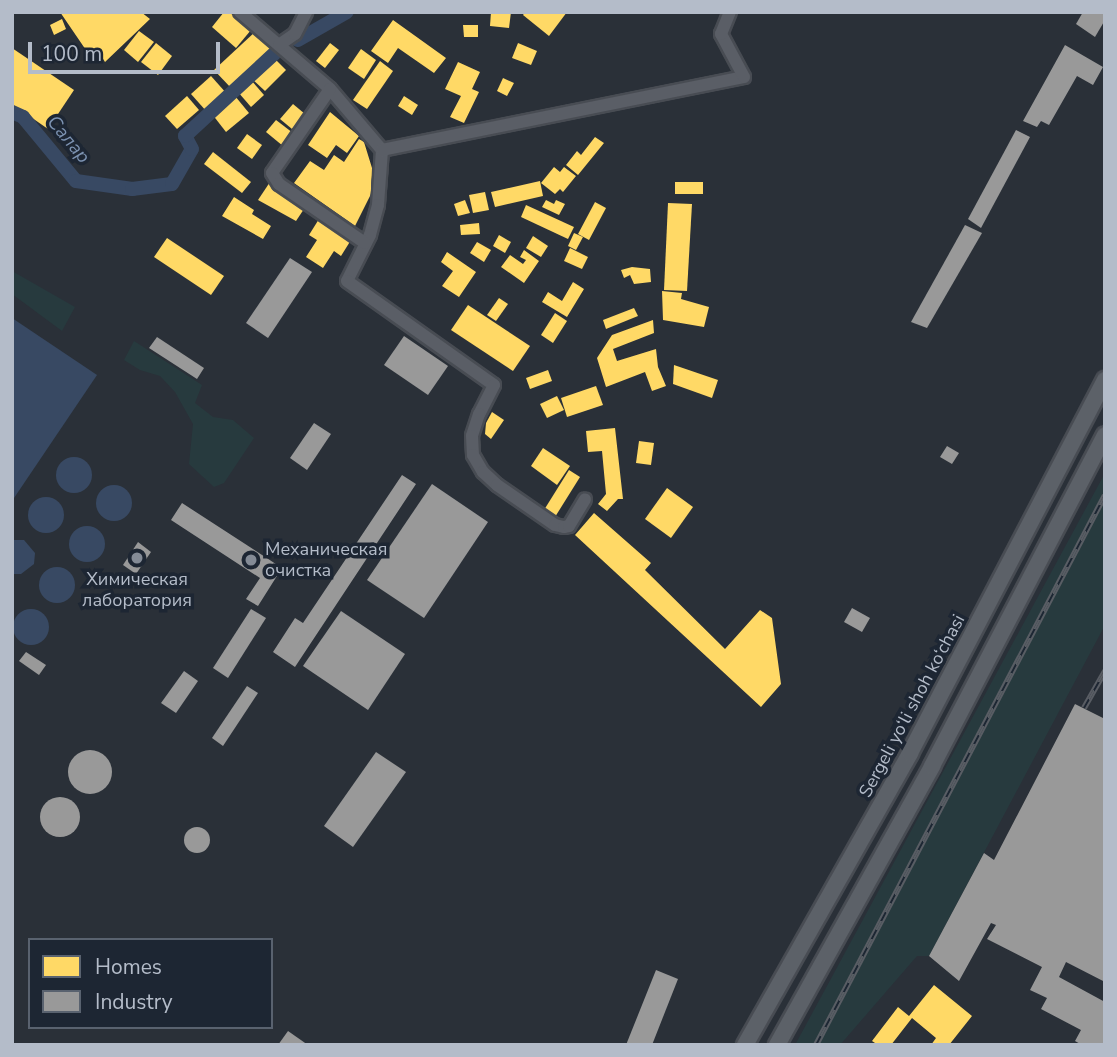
<!DOCTYPE html>
<html>
<head>
<meta charset="utf-8">
<style>
	body { margin:0 }
	#map { position:relative; width:1117px; height:1057px; overflow:hidden; background:#2a3038; font-family:"Nunito Sans",sans-serif }
	div>[style] { position:absolute }
	.green>* { inset:0; background:#273a3e }
	.water>* { inset:0; background:#384963 }
	.round { border-radius:50% }
	.homes>* { inset:0; background:#ffd966 }
	.industry>* { inset:0; background:#999 }
	.canal>* { height:14px; margin:-7px; padding:0 7px; transform-origin:7px; border-radius:7px; background:#384963 }
	.roads { filter:drop-shadow(2px 0 #484c53) drop-shadow(-2px 0 #484c53) drop-shadow(0 2px #484c53) drop-shadow(0 -2px #484c53) }
	.minor>* { height:12px; margin:-6px; padding:0 6px; transform-origin:6px; border-radius:6px; background:#5a5e66 }
	.major>* { height:16px; margin:-8px; padding:0 8px; transform-origin:8px; border-radius:8px; background:#5c6168 }
	.rail>* { height:6px; margin-top:-3px; transform-origin:0; background:repeating-linear-gradient(90deg,#1d2633 0 10px,#595d64 0 20px); box-sizing:border-box; border-block:2px solid #595d64 }
	.dots>* { width:19px; height:19px; translate:-50% -50%; box-sizing:border-box; border:4px solid #1d2633; border-radius:50% }
	span { translate:-50% -50%; white-space:nowrap; text-align:center; line-height:1.15; -webkit-text-stroke:7px #1d2633; paint-order:stroke }
	.poi-label { font-size:18px; color:#b4bcc9 }
	.left { translate:0 -50%; text-align:left }
	.street-label { font-size:18px; color:#b4bcc9 }
	.water-label { font-size:19px; color:#7c92b1; font-style:italic }
	.frame { position:absolute; inset:0; border:14px solid #b4bcc9; pointer-events:none }
	.legend { position:absolute; left:28px; top:938px; width:245px; height:91px; box-sizing:border-box; background:#1d2633; border:2px solid #59626f; margin:0; padding:9px 12px; list-style:none; font-size:21px; color:#b4bcc9 }
	.legend li { display:flex; align-items:center; gap:14px; height:35px }
	.legend b { width:35px; border:2px solid #59626f }
	.scale { position:absolute; left:28px; top:42px; width:192px; height:32px; box-sizing:border-box; border:4px solid #b4bcc9; border-top:0; padding-left:9px; font-size:21px; line-height:24px; white-space:nowrap; color:#b4bcc9; -webkit-text-stroke:5px #1d2633; paint-order:stroke }
</style>
</head>
<body>
<div id="map">
	<div class="green">
		<i style="clip-path:polygon(12px 271px,75px 307px,62px 331px,12px 294px)"></i>
		<i style="clip-path:polygon(134px 341px,202px 385px,195px 403px,213px 417px,233px 420px,254px 438px,224px 483px,214px 487px,189px 464px,193px 424px,175px 392px,160px 376px,140px 370px,124px 360px)"></i>
		<i style="clip-path:polygon(1105px 473px,1105px 625px,929px 956px,917px 956px,840px 1045px,795px 1045px)"></i>
	</div>
	<div class="water">
		<i style="clip-path:polygon(12px 318px,97px 375px,12px 501px)"></i>
		<i class="round" style="left:56px;top:457px;width:36px;height:36px"></i>
		<i class="round" style="left:96px;top:485px;width:36px;height:36px"></i>
		<i class="round" style="left:28px;top:497px;width:36px;height:36px"></i>
		<i class="round" style="left:69px;top:526px;width:36px;height:36px"></i>
		<i style="clip-path:polygon(12px 540px,24px 540px,35px 553px,34px 564px,21px 574px,12px 574px)"></i>
		<i class="round" style="left:39px;top:567px;width:36px;height:36px"></i>
		<i class="round" style="left:13px;top:609px;width:36px;height:36px"></i>
	</div>
	<div class="homes">
		<i style="clip-path:polygon(60px 12px,141px 12px,150px 19px,105px 62px,98px 51px,90px 56px)"></i>
		<i style="clip-path:polygon(224px 12px,229px 12px,251px 30px,236px 48px,212px 27px)"></i>
		<i style="clip-path:polygon(491px 12px,511px 12px,509px 28px,490px 26px)"></i>
		<i style="clip-path:polygon(525px 12px,567px 12px,549px 36px,523px 15px)"></i>
		<i style="clip-path:polygon(62px 19px,66px 29px,54px 35px,50px 25px)"></i>
		<i style="clip-path:polygon(393px 20px,446px 58px,434px 73px,398px 48px,388px 63px,371px 51px)"></i>
		<i style="clip-path:polygon(463px 25px,478px 25px,478px 37px,464px 37px)"></i>
		<i style="clip-path:polygon(139px 31px,154px 42px,138px 62px,124px 50px)"></i>
		<i style="clip-path:polygon(256px 31px,274px 50px,232px 89px,214px 70px)"></i>
		<i style="clip-path:polygon(156px 43px,172px 56px,158px 75px,141px 62px)"></i>
		<i style="clip-path:polygon(330px 43px,339px 50px,325px 68px,316px 61px)"></i>
		<i style="clip-path:polygon(518px 43px,537px 51px,531px 65px,512px 58px)"></i>
		<i style="clip-path:polygon(12px 48px,74px 90px,48px 129px,12px 104px)"></i>
		<i style="clip-path:polygon(361px 49px,376px 60px,364px 79px,348px 68px)"></i>
		<i style="clip-path:polygon(274px 58px,286px 70px,265px 91px,252px 79px)"></i>
		<i style="clip-path:polygon(380px 61px,393px 71px,367px 109px,353px 100px)"></i>
		<i style="clip-path:polygon(458px 62px,480px 72px,472px 89px,479px 92px,464px 123px,450px 117px,461px 96px,445px 89px)"></i>
		<i style="clip-path:polygon(211px 76px,227px 94px,207px 112px,191px 94px)"></i>
		<i style="clip-path:polygon(503px 78px,514px 83px,507px 96px,497px 91px)"></i>
		<i style="clip-path:polygon(251px 80px,264px 95px,251px 107px,238px 92px)"></i>
		<i style="clip-path:polygon(187px 96px,199px 110px,177px 129px,165px 116px)"></i>
		<i style="clip-path:polygon(235px 96px,249px 113px,226px 132px,212px 114px)"></i>
		<i style="clip-path:polygon(404px 96px,418px 105px,412px 115px,398px 106px)"></i>
		<i style="clip-path:polygon(293px 104px,305px 114px,292px 129px,280px 119px)"></i>
		<i style="clip-path:polygon(330px 112px,359px 136px,347px 153px,336px 145px,327px 158px,308px 145px)"></i>
		<i style="clip-path:polygon(276px 120px,293px 133px,283px 146px,266px 132px)"></i>
		<i style="clip-path:polygon(247px 134px,262px 145px,252px 159px,237px 148px)"></i>
		<i style="clip-path:polygon(595px 137px,604px 143px,578px 175px,566px 165px,577px 151px,581px 155px)"></i>
		<i style="clip-path:polygon(359px 139px,364px 142px,372px 168px,371px 194px,355px 226px,294px 183px,310px 161px,324px 170px,334px 155px,344px 162px)"></i>
		<i style="clip-path:polygon(213px 152px,251px 182px,242px 193px,204px 164px)"></i>
		<i style="clip-path:polygon(554px 167px,560px 172px,564px 167px,576px 176px,563px 192px,560px 189px,555px 194px,541px 183px)"></i>
		<i style="clip-path:polygon(540px 181px,543px 196px,495px 207px,491px 192px)"></i>
		<i style="clip-path:polygon(270px 182px,306px 206px,296px 221px,258px 200px)"></i>
		<i style="clip-path:polygon(675px 182px,703px 182px,703px 194px,675px 194px)"></i>
		<i style="clip-path:polygon(485px 192px,489px 210px,473px 213px,469px 195px)"></i>
		<i style="clip-path:polygon(234px 197px,254px 210px,252px 214px,271px 226px,263px 239px,222px 216px)"></i>
		<i style="clip-path:polygon(465px 200px,470px 213px,458px 216px,454px 204px)"></i>
		<i style="clip-path:polygon(546px 200px,554px 204px,556px 200px,565px 204px,559px 215px,542px 207px)"></i>
		<i style="clip-path:polygon(595px 202px,606px 208px,589px 240px,578px 234px)"></i>
		<i style="clip-path:polygon(668px 203px,692px 204px,687px 291px,664px 290px)"></i>
		<i style="clip-path:polygon(526px 205px,574px 227px,568px 239px,521px 217px)"></i>
		<i style="clip-path:polygon(319px 219px,351px 240px,341px 256px,334px 251px,323px 268px,306px 257px,317px 240px,309px 235px)"></i>
		<i style="clip-path:polygon(479px 223px,480px 234px,461px 235px,460px 225px)"></i>
		<i style="clip-path:polygon(574px 233px,583px 237px,576px 250px,568px 246px)"></i>
		<i style="clip-path:polygon(499px 235px,511px 242px,505px 253px,493px 246px)"></i>
		<i style="clip-path:polygon(533px 236px,548px 246px,541px 257px,526px 248px)"></i>
		<i style="clip-path:polygon(167px 238px,224px 276px,211px 295px,154px 257px)"></i>
		<i style="clip-path:polygon(477px 242px,491px 250px,484px 262px,470px 253px)"></i>
		<i style="clip-path:polygon(570px 248px,588px 257px,582px 269px,564px 261px)"></i>
		<i style="clip-path:polygon(524px 250px,539px 261px,524px 283px,501px 267px,510px 255px,523px 264px,526px 260px,520px 257px)"></i>
		<i style="clip-path:polygon(447px 252px,476px 272px,459px 297px,442px 286px,453px 271px,441px 262px)"></i>
		<i style="clip-path:polygon(632px 267px,650px 269px,651px 282px,634px 284px,630px 275px,624px 278px,621px 270px)"></i>
		<i style="clip-path:polygon(573px 282px,584px 289px,567px 317px,542px 302px,548px 292px,562px 301px)"></i>
		<i style="clip-path:polygon(662px 291px,682px 293px,681px 299px,709px 307px,704px 327px,663px 320px)"></i>
		<i style="clip-path:polygon(499px 298px,508px 304px,496px 321px,487px 315px)"></i>
		<i style="clip-path:polygon(468px 305px,530px 346px,513px 371px,451px 330px)"></i>
		<i style="clip-path:polygon(634px 308px,638px 316px,606px 329px,603px 320px)"></i>
		<i style="clip-path:polygon(555px 313px,567px 321px,553px 343px,541px 335px)"></i>
		<i style="clip-path:polygon(653px 320px,654px 333px,613px 349px,617px 361px,656px 349px,658px 367px,666px 386px,652px 391px,645px 372px,606px 387px,597px 358px,612px 335px)"></i>
		<i style="clip-path:polygon(674px 365px,718px 380px,712px 398px,673px 384px)"></i>
		<i style="clip-path:polygon(548px 370px,552px 381px,530px 389px,526px 378px)"></i>
		<i style="clip-path:polygon(596px 386px,603px 405px,567px 417px,561px 398px)"></i>
		<i style="clip-path:polygon(557px 396px,564px 410px,547px 418px,540px 404px)"></i>
		<i style="clip-path:polygon(492px 412px,504px 420px,491px 439px,485px 434px,486px 423px)"></i>
		<i style="clip-path:polygon(615px 428px,623px 499px,618px 499px,607px 511px,598px 504px,606px 494px,602px 451px,588px 452px,586px 431px)"></i>
		<i style="clip-path:polygon(639px 441px,654px 443px,651px 465px,636px 463px)"></i>
		<i style="clip-path:polygon(543px 448px,570px 466px,557px 485px,531px 466px)"></i>
		<i style="clip-path:polygon(569px 470px,580px 477px,555px 517px,544px 510px)"></i>
		<i style="clip-path:polygon(667px 488px,693px 507px,671px 538px,645px 519px)"></i>
		<i style="clip-path:polygon(594px 513px,651px 563px,645px 570px,725px 649px,760px 610px,772px 618px,781px 684px,761px 707px,575px 535px)"></i>
		<i style="clip-path:polygon(934px 985px,972px 1016px,949px 1045px,931px 1045px,936px 1038px,912px 1018px,891px 1045px,878px 1045px,872px 1041px,898px 1007px,909px 1016px)"></i>
	</div>
	<div class="industry">
		<i style="clip-path:polygon(1083px 12px,1105px 12px,1105px 20px,1095px 37px,1076px 24px)"></i>
		<i style="clip-path:polygon(1065px 45px,1103px 67px,1093px 85px,1077px 76px,1049px 125px,1041px 121px,1037px 127px,1023px 121px)"></i>
		<i style="clip-path:polygon(1016px 130px,1030px 137px,981px 228px,968px 219px)"></i>
		<i style="clip-path:polygon(965px 225px,982px 233px,927px 328px,911px 322px)"></i>
		<i style="clip-path:polygon(290px 258px,312px 272px,268px 338px,246px 323px)"></i>
		<i style="clip-path:polygon(404px 336px,448px 366px,428px 395px,384px 365px)"></i>
		<i style="clip-path:polygon(157px 337px,204px 368px,197px 379px,149px 348px)"></i>
		<i style="clip-path:polygon(314px 423px,331px 434px,307px 470px,290px 458px)"></i>
		<i style="clip-path:polygon(947px 446px,959px 453px,952px 464px,940px 457px)"></i>
		<i style="clip-path:polygon(402px 475px,416px 484px,295px 667px,273px 652px,295px 618px,303px 623px)"></i>
		<i style="clip-path:polygon(432px 484px,488px 522px,424px 618px,367px 580px)"></i>
		<i style="clip-path:polygon(182px 503px,282px 568px,258px 606px,246px 599px,260px 578px,171px 520px)"></i>
		<i style="clip-path:polygon(138px 542px,151px 552px,136px 574px,123px 565px)"></i>
		<i style="clip-path:polygon(852px 608px,870px 618px,862px 632px,844px 622px)"></i>
		<i style="clip-path:polygon(251px 609px,266px 618px,228px 678px,213px 668px)"></i>
		<i style="clip-path:polygon(341px 611px,405px 654px,368px 710px,303px 666px)"></i>
		<i style="clip-path:polygon(26px 652px,46px 665px,39px 675px,19px 661px)"></i>
		<i style="clip-path:polygon(184px 671px,198px 681px,176px 713px,161px 703px)"></i>
		<i style="clip-path:polygon(247px 686px,258px 693px,223px 746px,212px 738px)"></i>
		<i style="clip-path:polygon(1075px 704px,1105px 719px,1105px 982px,1066px 962px,1059px 977px,1105px 1002px,1105px 1045px,1082px 1045px,1075px 1041px,1081px 1030px,1041px 1009px,1047px 998px,1030px 990px,1042px 967px,987px 939px,996px 925px,991px 923px,959px 981px,929px 956px,984px 853px,994px 860px)"></i>
		<i class="round" style="left:68px;top:750px;width:44px;height:44px"></i>
		<i style="clip-path:polygon(376px 752px,406px 772px,353px 847px,324px 826px)"></i>
		<i class="round" style="left:40px;top:797px;width:40px;height:40px"></i>
		<i class="round" style="left:184px;top:827px;width:26px;height:26px"></i>
		<i style="clip-path:polygon(656px 970px,678px 979px,652px 1045px,626px 1045px)"></i>
		<i style="clip-path:polygon(288px 1031px,308px 1045px,278px 1045px)"></i>
	</div>
	<div class="canal">
		<i style="left:298px;top:40px;width:56px;rotate:-29.7deg"></i>
		<i style="left:12px;top:112px;width:12px;rotate:24deg"></i>
		<i style="left:23px;top:117px;width:83px;rotate:50.4deg"></i>
		<i style="left:76px;top:181px;width:57px;rotate:8.1deg"></i>
		<i style="left:132px;top:189px;width:40px;rotate:-7.1deg"></i>
		<i style="left:172px;top:184px;width:40px;rotate:-60.3deg"></i>
		<i style="left:192px;top:149px;width:15px;rotate:-118deg"></i>
		<i style="left:185px;top:136px;width:122px;rotate:-42.7deg"></i>
	</div>
	<div class="roads">
		<div class="minor">
			<i style="left:240px;top:12px;width:118px;rotate:40.5deg"></i>
			<i style="left:330px;top:89px;width:80px;rotate:49.6deg"></i>
			<i style="left:382px;top:150px;width:55px;rotate:94.2deg"></i>
			<i style="left:378px;top:205px;width:31px;rotate:105deg"></i>
			<i style="left:370px;top:235px;width:51px;rotate:116.6deg"></i>
			<i style="left:347px;top:281px;width:180px;rotate:35.3deg"></i>
			<i style="left:494px;top:385px;width:33px;rotate:117deg"></i>
			<i style="left:479px;top:414px;width:23px;rotate:108deg"></i>
			<i style="left:472px;top:436px;width:19px;rotate:87deg"></i>
			<i style="left:473px;top:455px;width:20px;rotate:60deg"></i>
			<i style="left:483px;top:472px;width:19px;rotate:43deg"></i>
			<i style="left:497px;top:485px;width:70px;rotate:34.6deg"></i>
			<i style="left:555px;top:525px;width:9px;rotate:13deg"></i>
			<i style="left:564px;top:527px;width:5px;rotate:-11deg"></i>
			<i style="left:569px;top:526px;width:31px;rotate:-59deg"></i>
			<i style="left:279px;top:45px;width:19px;rotate:-35deg"></i>
			<i style="left:295px;top:34px;width:25px;rotate:-63deg"></i>
			<i style="left:330px;top:89px;width:102px;rotate:124.6deg"></i>
			<i style="left:272px;top:173px;width:13px;rotate:58deg"></i>
			<i style="left:279px;top:184px;width:104px;rotate:34.5deg"></i>
			<i style="left:382px;top:150px;width:369px;rotate:-11.4deg"></i>
			<i style="left:744px;top:77px;width:49px;rotate:-118.1deg"></i>
			<i style="left:721px;top:34px;width:24px;rotate:-68deg"></i>
		</div>
		<div class="major">
			<i style="left:745px;top:1045px;width:335px;rotate:-60.5deg"></i>
			<i style="left:910px;top:753px;width:421px;rotate:-62.4deg"></i>
			<i style="left:777px;top:1045px;width:319px;rotate:-60.9deg"></i>
			<i style="left:932px;top:766px;width:373px;rotate:-62.4deg"></i>
		</div>
	</div>
	<div class="rail">
		<i style="left:1084px;top:708px;width:43px;rotate:-60.4deg"></i>
		<i style="left:816px;top:1045px;width:621px;rotate:-62.28deg"></i>
	</div>
	<div class="dots">
		<i style="left:137px;top:558px;background:#848b96"></i>
		<i style="left:251px;top:560px;background:#848b96"></i>
	</div>
	<div class="poi-label">
		<span class="left" style="left:265px;top:560px">Механическая<br>очистка</span>
		<span style="left:137px;top:590px">Химическая<br>лаборатория</span>
	</div>
	<div class="street-label">
		<span style="left:912px;top:706px;rotate:-62deg">Sergeli yo‘li shoh ko‘chasi</span>
	</div>
	<div class="water-label">
		<span style="left:68px;top:140px;rotate:50deg">Салар</span>
	</div>
	<div class="frame"></div>
	<ul class="legend">
	<li><b style="height:19px;background:#ffd966"></b>Homes</li>
	<li><b style="height:19px;background:#999"></b>Industry</li>
	</ul>
	<div class="scale">100 m</div>
</div>
</body>
</html>
